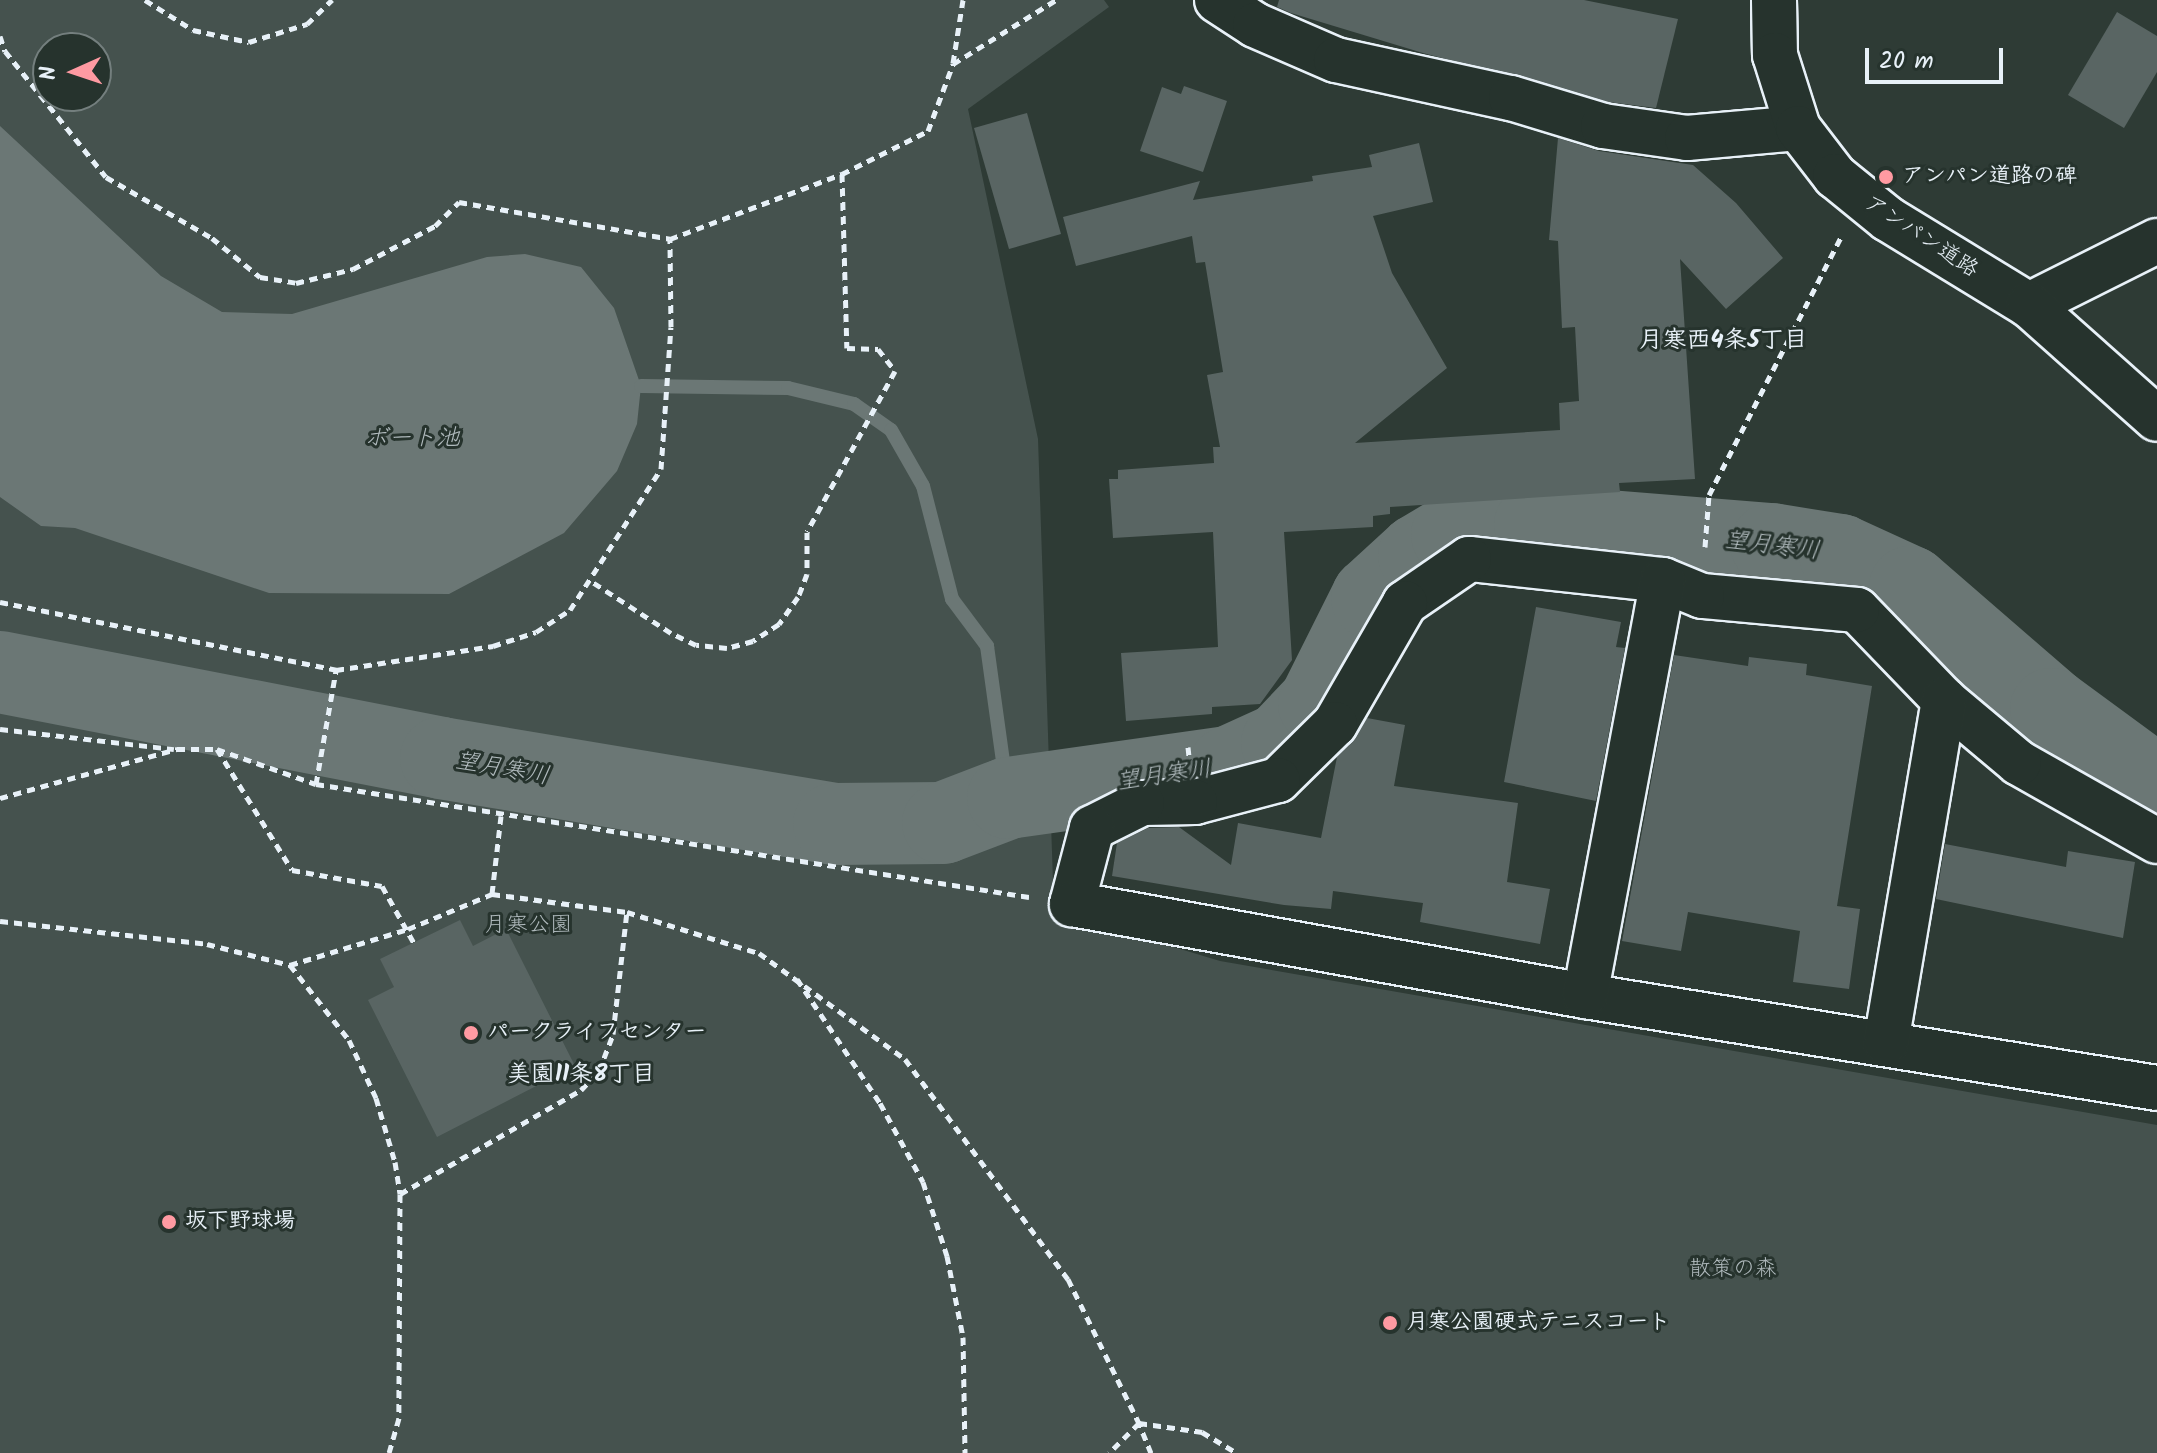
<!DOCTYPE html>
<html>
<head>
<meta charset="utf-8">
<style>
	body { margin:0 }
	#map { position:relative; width:2157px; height:1453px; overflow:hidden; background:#2e3b35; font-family:Kalam,"Klee One",sans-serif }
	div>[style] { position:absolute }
	.green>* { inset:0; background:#45524e }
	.water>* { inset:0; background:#6b7775 }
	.stream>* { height:14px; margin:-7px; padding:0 7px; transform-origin:7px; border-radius:7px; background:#6b7775 }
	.river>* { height:82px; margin:-41px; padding:0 41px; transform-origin:41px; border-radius:41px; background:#6b7775 }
	.building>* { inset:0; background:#596563 }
	.path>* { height:5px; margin-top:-2.5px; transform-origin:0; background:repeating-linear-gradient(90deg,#e8f1f8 0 8px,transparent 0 14px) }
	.roads { filter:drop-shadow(2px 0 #e8f1f8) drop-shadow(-2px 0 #e8f1f8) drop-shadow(0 2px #e8f1f8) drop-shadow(0 -2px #e8f1f8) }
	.minor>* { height:44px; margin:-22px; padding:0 22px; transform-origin:22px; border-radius:22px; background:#26332d }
	.tertiary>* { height:44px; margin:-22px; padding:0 22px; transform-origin:22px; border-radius:22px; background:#26332d }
	.dots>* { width:22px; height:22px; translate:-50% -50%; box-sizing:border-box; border:4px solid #26332d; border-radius:50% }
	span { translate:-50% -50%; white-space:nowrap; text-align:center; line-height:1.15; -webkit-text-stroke:6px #26332d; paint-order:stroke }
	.poi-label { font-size:22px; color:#e8f1f8; font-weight:700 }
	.left { translate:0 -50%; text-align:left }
	.street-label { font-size:22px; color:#e8f1f8 }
	.park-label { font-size:22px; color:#afb9bc }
	.neighbourhood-label { font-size:24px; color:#e8f1f8; font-weight:700 }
	.water-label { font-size:24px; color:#b0babd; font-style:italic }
	.north { position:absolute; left:32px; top:32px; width:80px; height:80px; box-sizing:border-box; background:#26332d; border:2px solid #747f7e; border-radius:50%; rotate:267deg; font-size:22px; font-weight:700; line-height:32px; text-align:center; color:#e8f1f8 }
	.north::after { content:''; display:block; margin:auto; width:28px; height:36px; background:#ff9aa2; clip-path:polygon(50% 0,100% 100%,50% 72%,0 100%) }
	.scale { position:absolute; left:1865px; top:48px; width:138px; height:36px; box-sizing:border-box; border:4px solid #e8f1f8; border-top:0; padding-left:10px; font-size:24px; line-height:28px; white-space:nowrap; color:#e8f1f8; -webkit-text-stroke:6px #26332d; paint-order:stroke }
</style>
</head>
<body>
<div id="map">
	<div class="green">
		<i style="clip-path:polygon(evenodd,0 0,1104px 0,1109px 7px,968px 109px,1038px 439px,1054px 911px,1220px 961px,2157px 1125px,2157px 1453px,0 1453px,0 0,48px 48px,96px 48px,96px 96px,48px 96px,48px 48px)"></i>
	</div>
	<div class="water">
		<i style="clip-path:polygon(0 126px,161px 276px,222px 312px,292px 314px,487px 257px,525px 254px,581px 267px,614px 308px,641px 386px,637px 424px,617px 471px,564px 533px,449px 594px,269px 593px,75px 528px,41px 526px,0 497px)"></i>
	</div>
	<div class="stream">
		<i style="left:641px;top:386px;width:147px;rotate:0.8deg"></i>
		<i style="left:788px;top:388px;width:68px;rotate:13.6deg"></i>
		<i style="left:854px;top:404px;width:45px;rotate:35.1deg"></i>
		<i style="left:891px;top:430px;width:64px;rotate:60.3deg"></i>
		<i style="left:923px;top:486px;width:117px;rotate:75.6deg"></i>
		<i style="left:952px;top:599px;width:59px;rotate:53.3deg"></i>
		<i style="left:987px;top:646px;width:153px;rotate:82.1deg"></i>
	</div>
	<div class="river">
		<i style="left:0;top:672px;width:449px;rotate:11deg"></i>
		<i style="left:441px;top:758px;width:399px;rotate:9.5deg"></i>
		<i style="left:834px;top:824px;width:109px;rotate:-0.5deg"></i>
		<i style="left:943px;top:823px;width:70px;rotate:-21deg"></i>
		<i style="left:1008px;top:798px;width:223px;rotate:-8deg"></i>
		<i style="left:1229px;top:767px;width:58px;rotate:-24.4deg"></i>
		<i style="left:1282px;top:743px;width:54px;rotate:-46.5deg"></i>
		<i style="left:1319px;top:704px;width:119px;rotate:-63.4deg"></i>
		<i style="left:1372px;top:598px;width:64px;rotate:-42.5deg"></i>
		<i style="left:1419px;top:555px;width:39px;rotate:-31deg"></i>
		<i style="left:1452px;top:535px;width:84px;rotate:-6.9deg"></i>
		<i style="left:1535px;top:525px;width:237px;rotate:4.6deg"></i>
		<i style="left:1771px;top:544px;width:70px;rotate:9.1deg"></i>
		<i style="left:1840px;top:555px;width:77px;rotate:24.6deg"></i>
		<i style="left:1910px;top:587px;width:186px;rotate:40.9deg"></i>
		<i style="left:2051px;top:709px;width:132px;rotate:36.3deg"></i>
	</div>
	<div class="building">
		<i style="clip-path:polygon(1279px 0,1584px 0,1678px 19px,1656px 108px,1608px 102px,1423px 53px,1291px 13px,1277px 7px)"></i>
		<i style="clip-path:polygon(2117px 12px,2157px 36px,2157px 72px,2124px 128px,2068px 95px)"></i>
		<i style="clip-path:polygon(1184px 86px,1227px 101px,1203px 172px,1140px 151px,1162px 87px,1181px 94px)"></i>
		<i style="clip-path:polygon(1027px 113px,1061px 234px,1009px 249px,974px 128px)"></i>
		<i style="clip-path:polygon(1558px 138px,1599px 151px,1693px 165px,1736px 203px,1783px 258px,1726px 309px,1680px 259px,1695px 479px,1619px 483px,1620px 492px,1390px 507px,1390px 514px,1373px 516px,1373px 527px,1284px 532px,1292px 660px,1260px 704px,1212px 707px,1212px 714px,1126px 721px,1121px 653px,1218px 647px,1213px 532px,1113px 538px,1109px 479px,1118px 479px,1118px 470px,1214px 463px,1213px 447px,1220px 447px,1207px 375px,1223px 372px,1205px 262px,1196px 263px,1192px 236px,1076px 266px,1063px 217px,1200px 181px,1193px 200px,1313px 181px,1312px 176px,1372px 167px,1369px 155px,1419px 143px,1433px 202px,1373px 216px,1392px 273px,1447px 368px,1355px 443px,1560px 430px,1559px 403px,1579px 401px,1575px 327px,1562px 328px,1558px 241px,1549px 240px)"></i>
		<i style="clip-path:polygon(1536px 607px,1621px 622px,1616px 647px,1625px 648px,1596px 801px,1504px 782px)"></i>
		<i style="clip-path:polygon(1674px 655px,1748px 666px,1749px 657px,1807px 664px,1806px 675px,1872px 686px,1837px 906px,1860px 909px,1849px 989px,1793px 982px,1800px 931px,1688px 912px,1681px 951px,1622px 941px)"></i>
		<i style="clip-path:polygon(1367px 718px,1405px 725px,1394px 786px,1518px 803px,1507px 882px,1550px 889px,1540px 944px,1420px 922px,1423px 903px,1333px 891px,1331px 909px,1284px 905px,1112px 876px,1117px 843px,1148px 828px,1179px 827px,1231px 865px,1238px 823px,1321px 838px,1337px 757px)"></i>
		<i style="clip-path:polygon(1945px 844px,2066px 867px,2068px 851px,2135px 862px,2123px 938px,1936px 899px)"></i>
		<i style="clip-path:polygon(460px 920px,473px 946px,506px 929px,575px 1066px,437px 1137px,368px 1000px,394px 987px,380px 959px)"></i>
	</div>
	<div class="path">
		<i style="left:145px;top:0;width:57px;rotate:32deg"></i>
		<i style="left:193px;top:30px;width:57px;rotate:12.1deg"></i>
		<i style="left:249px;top:42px;width:61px;rotate:-17.2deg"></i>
		<i style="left:307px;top:24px;width:35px;rotate:-44deg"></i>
		<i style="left:0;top:36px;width:16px;rotate:72deg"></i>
		<i style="left:5px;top:51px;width:161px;rotate:51.3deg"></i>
		<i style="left:106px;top:177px;width:122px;rotate:29.9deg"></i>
		<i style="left:212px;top:238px;width:62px;rotate:39.1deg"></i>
		<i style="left:260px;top:277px;width:36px;rotate:9deg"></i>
		<i style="left:296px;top:283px;width:59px;rotate:-13.8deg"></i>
		<i style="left:353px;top:269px;width:93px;rotate:-27.7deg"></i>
		<i style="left:435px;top:226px;width:34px;rotate:-45deg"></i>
		<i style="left:459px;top:202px;width:214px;rotate:9.9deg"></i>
		<i style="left:953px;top:63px;width:64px;rotate:-81deg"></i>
		<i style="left:842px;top:174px;width:96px;rotate:-26.6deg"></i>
		<i style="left:928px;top:131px;width:72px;rotate:-69.5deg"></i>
		<i style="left:953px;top:64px;width:121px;rotate:-31.9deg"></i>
		<i style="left:1705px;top:547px;width:52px;rotate:-85.6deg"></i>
		<i style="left:1709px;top:495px;width:290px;rotate:-62.9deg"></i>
		<i style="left:0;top:602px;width:343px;rotate:11.4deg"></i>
		<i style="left:336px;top:670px;width:159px;rotate:-8.7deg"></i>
		<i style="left:493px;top:646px;width:45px;rotate:-18deg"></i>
		<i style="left:536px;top:632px;width:40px;rotate:-32.9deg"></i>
		<i style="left:570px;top:610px;width:168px;rotate:-57.2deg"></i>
		<i style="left:661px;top:469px;width:142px;rotate:-86deg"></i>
		<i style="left:671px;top:327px;width:88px;rotate:-90.7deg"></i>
		<i style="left:670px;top:239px;width:184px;rotate:-20.7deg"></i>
		<i style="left:842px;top:174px;width:174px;rotate:88.4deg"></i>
		<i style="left:847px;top:348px;width:31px;rotate:2deg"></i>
		<i style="left:878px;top:349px;width:28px;rotate:52deg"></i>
		<i style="left:895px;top:371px;width:183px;rotate:118.7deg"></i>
		<i style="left:807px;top:532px;width:42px;rotate:90deg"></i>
		<i style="left:807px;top:574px;width:25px;rotate:111deg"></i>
		<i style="left:798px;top:597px;width:33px;rotate:125deg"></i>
		<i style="left:779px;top:624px;width:31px;rotate:147deg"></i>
		<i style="left:753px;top:641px;width:27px;rotate:165deg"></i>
		<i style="left:727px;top:648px;width:31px;rotate:-174deg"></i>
		<i style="left:696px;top:645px;width:28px;rotate:-154deg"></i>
		<i style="left:671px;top:633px;width:95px;rotate:-147deg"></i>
		<i style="left:0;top:729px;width:175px;rotate:6.6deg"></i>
		<i style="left:1188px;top:747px;width:10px;rotate:84deg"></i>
		<i style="left:217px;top:749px;width:105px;rotate:19.5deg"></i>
		<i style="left:316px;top:784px;width:722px;rotate:9.01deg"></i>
		<i style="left:316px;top:784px;width:116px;rotate:-80deg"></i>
		<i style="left:0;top:798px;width:184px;rotate:-15.5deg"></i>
		<i style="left:177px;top:749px;width:40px"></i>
		<i style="left:217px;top:749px;width:142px;rotate:58.2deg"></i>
		<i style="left:292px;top:870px;width:91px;rotate:10.1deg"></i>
		<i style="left:382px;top:886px;width:65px;rotate:60.7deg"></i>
		<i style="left:501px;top:816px;width:79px;rotate:96.6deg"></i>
		<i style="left:492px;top:894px;width:136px;rotate:7.6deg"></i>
		<i style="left:627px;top:912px;width:138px;rotate:17.3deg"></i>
		<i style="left:759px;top:953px;width:180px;rotate:36deg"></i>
		<i style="left:905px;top:1059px;width:274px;rotate:53.5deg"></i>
		<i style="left:1068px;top:1279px;width:161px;rotate:63.8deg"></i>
		<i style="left:1139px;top:1423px;width:42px;rotate:135deg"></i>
		<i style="left:0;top:921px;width:208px;rotate:6.3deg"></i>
		<i style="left:207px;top:944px;width:86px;rotate:14.2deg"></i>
		<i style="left:290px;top:965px;width:123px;rotate:-17deg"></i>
		<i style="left:408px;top:929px;width:91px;rotate:-22.6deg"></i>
		<i style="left:290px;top:965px;width:95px;rotate:51.8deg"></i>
		<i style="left:349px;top:1040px;width:64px;rotate:65deg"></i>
		<i style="left:376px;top:1098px;width:67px;rotate:73.5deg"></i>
		<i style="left:395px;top:1162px;width:32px;rotate:81deg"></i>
		<i style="left:400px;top:1194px;width:224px;rotate:90.3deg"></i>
		<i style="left:399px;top:1418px;width:36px;rotate:106deg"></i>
		<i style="left:797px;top:979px;width:149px;rotate:56.2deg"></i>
		<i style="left:880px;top:1103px;width:90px;rotate:61.4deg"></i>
		<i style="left:923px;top:1182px;width:78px;rotate:72deg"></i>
		<i style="left:947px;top:1256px;width:83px;rotate:78.8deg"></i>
		<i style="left:963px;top:1337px;width:116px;rotate:89deg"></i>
		<i style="left:400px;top:1194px;width:209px;rotate:-29.9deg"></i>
		<i style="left:581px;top:1090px;width:26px;rotate:-47deg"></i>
		<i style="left:599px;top:1071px;width:40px;rotate:-69deg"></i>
		<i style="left:613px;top:1034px;width:123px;rotate:-83.5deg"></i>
		<i style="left:1151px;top:1453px;width:32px;rotate:-112deg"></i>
		<i style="left:1139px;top:1423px;width:64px;rotate:8.1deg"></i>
		<i style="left:1202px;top:1432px;width:41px;rotate:31deg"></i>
	</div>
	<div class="roads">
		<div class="minor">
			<i style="left:1217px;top:0;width:45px;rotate:33.3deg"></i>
			<i style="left:1255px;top:25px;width:88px;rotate:23.4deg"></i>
			<i style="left:1336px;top:60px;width:179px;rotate:12.3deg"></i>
			<i style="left:1511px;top:98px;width:96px;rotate:16.9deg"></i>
			<i style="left:1603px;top:126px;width:85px;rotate:8.1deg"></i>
			<i style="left:1687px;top:138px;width:111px;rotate:-5.1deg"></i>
			<i style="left:2029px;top:305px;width:143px;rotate:-26.6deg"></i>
			<i style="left:2157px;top:841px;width:159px;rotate:-150.5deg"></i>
			<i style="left:2019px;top:763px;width:98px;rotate:-140deg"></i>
			<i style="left:1944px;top:700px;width:125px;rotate:-134deg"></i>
			<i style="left:1857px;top:610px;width:156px;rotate:-174.8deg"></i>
			<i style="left:1702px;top:596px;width:42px;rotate:-157.7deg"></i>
			<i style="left:1663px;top:580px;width:195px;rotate:-173.8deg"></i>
			<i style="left:1469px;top:559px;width:78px;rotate:145.5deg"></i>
			<i style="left:1405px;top:603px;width:140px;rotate:120deg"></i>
			<i style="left:1335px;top:724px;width:80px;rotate:135.5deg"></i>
			<i style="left:1278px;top:780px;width:86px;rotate:165.2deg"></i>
			<i style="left:1195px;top:802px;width:53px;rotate:178.9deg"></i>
			<i style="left:1142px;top:803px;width:56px;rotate:153.4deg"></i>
			<i style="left:1092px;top:828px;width:79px;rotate:104.7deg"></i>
			<i style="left:1072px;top:904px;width:521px;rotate:10.17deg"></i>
			<i style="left:1585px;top:996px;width:579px;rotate:9.14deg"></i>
			<i style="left:1585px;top:996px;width:423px;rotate:-79.4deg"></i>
			<i style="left:1886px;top:1043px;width:348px;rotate:-80.4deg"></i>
		</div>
		<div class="tertiary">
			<i style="left:1774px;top:0;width:55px;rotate:89deg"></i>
			<i style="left:1775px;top:55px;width:77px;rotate:72.5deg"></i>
			<i style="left:1798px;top:128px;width:61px;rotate:52.4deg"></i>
			<i style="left:1835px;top:176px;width:68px;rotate:39.1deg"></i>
			<i style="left:1888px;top:219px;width:165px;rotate:31.4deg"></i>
			<i style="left:2029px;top:305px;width:171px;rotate:41.7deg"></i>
		</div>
	</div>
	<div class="dots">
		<i style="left:1886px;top:177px;background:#ff9aa2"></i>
		<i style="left:471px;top:1033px;background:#ff9aa2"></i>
		<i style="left:169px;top:1222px;background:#ff9aa2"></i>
		<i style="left:1390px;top:1323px;background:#ff9aa2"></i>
	</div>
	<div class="poi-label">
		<span class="left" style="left:1902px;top:177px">アンパン道路の碑</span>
		<span class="left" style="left:487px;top:1033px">パークライフセンター</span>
		<span class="left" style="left:185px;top:1222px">坂下野球場</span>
		<span class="left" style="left:1406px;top:1323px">月寒公園硬式テニスコート</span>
	</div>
	<div class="street-label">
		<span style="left:1921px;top:237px;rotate:33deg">アンパン道路</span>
	</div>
	<div class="park-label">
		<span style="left:528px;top:926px">月寒公園</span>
		<span style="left:1733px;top:1270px">散策の森</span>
	</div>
	<div class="neighbourhood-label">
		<span style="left:1723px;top:341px">月寒西4条5丁目</span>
		<span style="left:581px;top:1075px">美園11条8丁目</span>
	</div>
	<div class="water-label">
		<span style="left:412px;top:439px">ボート池</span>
		<span style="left:1772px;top:546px;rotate:7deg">望月寒川</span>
		<span style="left:502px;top:769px;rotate:10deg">望月寒川</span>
		<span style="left:1164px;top:776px;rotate:-8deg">望月寒川</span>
	</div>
	<div class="north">N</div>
	<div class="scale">20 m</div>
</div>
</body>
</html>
